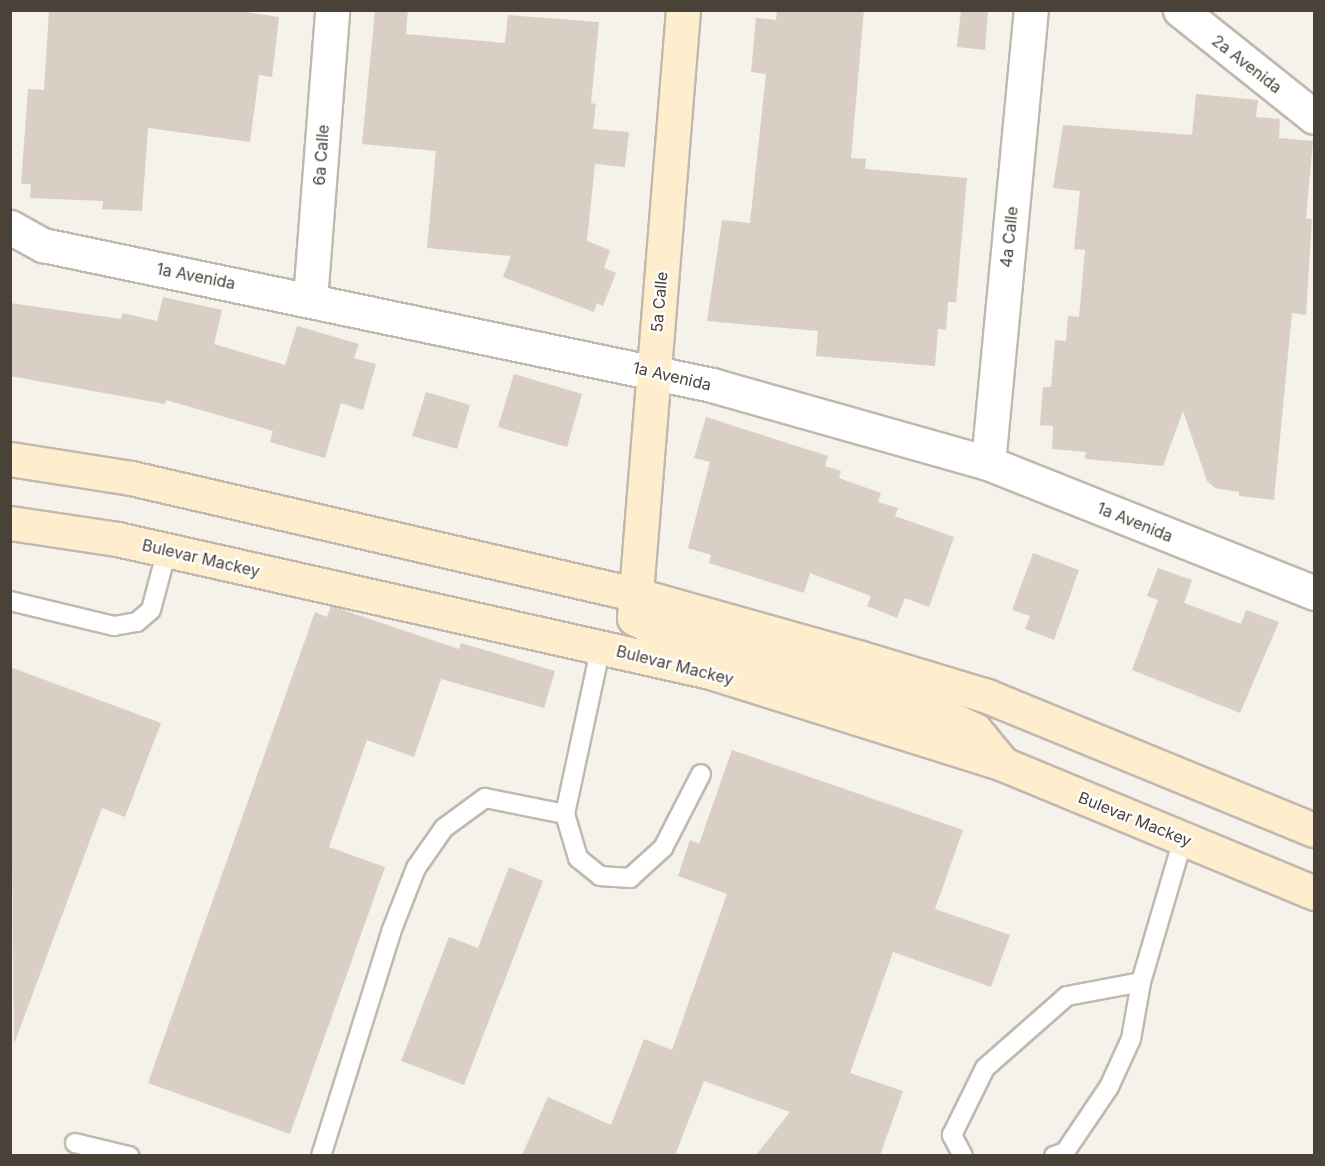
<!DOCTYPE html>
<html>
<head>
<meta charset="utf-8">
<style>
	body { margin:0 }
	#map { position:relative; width:1325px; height:1166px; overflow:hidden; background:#f5f1eb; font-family:Inter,sans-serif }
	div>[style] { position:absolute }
	.building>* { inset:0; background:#dacfc4 }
	.roads { filter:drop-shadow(2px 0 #c1b8ae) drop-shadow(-2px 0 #c1b8ae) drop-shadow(0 2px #c1b8ae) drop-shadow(0 -2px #c1b8ae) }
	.lane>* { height:18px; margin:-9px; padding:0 9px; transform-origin:9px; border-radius:9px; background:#fff }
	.street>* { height:33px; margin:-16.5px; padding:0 16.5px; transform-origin:16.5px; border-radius:16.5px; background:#fff }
	.secondary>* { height:33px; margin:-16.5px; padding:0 16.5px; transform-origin:16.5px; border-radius:16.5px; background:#feeecd }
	span { translate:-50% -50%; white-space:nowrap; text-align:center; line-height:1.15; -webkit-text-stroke:4.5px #fff; paint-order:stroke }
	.street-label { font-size:16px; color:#4a4239 }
	.frame { position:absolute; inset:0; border:12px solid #4a4239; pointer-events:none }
</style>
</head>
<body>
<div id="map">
	<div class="building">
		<i style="clip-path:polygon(49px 10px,232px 10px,279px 17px,272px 77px,259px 75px,250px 142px,148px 128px,142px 211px,102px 209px,103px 201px,30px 198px,31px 184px,21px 184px,28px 89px,44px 90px)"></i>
		<i style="clip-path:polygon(375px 10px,408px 10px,406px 34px,505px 43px,508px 15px,599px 22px,591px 103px,596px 104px,593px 129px,629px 132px,625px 167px,595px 164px,587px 241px,610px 250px,604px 268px,616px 273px,603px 306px,597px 303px,594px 312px,503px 277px,511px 256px,427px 248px,436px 151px,362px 144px)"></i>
		<i style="clip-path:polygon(777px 10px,864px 10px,851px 158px,866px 159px,865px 169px,967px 178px,956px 302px,948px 302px,946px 330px,938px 329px,935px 366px,816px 356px,818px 331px,707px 321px,722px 220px,750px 223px,766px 74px,751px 72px,756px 18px,776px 20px)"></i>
		<i style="clip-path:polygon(961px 10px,988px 10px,985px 50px,957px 47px)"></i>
		<i style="clip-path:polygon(1196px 94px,1258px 100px,1256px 117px,1280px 119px,1279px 138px,1313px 141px,1306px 218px,1312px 219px,1306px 315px,1292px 313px,1274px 500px,1239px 496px,1239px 492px,1215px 488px,1207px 481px,1183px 411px,1163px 466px,1085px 459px,1086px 452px,1052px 449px,1053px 426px,1040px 425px,1043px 387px,1051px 387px,1055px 340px,1066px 341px,1068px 316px,1079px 317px,1085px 250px,1074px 249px,1080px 191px,1053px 188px,1063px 125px,1192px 135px)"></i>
		<i style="clip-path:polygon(163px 297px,222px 310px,214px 344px,285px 365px,297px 326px,359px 344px,354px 358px,376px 364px,363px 410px,341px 403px,325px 458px,270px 442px,273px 431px,166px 400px,165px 404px,10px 376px,10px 303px,121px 319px,123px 313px,157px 321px)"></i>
		<i style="clip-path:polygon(514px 374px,582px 394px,567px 447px,498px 427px)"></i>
		<i style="clip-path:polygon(426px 392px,470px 405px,457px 449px,412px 436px)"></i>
		<i style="clip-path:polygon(706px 417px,828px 456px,825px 466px,841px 471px,839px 478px,881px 493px,878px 502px,898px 508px,895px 516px,954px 537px,929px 607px,905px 598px,897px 618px,867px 606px,871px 596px,810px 573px,804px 593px,709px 563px,711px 555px,688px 548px,710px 462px,694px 458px)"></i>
		<i style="clip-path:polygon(1033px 553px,1079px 570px,1054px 640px,1025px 629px,1030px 616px,1012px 610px)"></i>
		<i style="clip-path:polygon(1158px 568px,1192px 580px,1184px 603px,1241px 624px,1246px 610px,1279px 622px,1240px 713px,1132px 670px,1158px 600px,1147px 596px)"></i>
		<i style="clip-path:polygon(331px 606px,459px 649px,461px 643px,555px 671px,544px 708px,441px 679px,414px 757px,367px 740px,329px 847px,385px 867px,290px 1134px,148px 1083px,315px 612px,327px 617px)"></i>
		<i style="clip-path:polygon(10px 667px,161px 723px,125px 817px,102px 808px,14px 1044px)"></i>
		<i style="clip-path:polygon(732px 750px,963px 830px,935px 909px,1010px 935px,991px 987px,893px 952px,850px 1073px,903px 1091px,880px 1155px,756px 1155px,790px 1112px,704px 1081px,676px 1153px,681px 1155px,522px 1155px,548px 1097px,611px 1125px,644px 1039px,672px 1050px,727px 894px,678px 876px,690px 840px,699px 844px)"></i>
		<i style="clip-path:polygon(509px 867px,543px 881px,464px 1085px,401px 1061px,449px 937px,478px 948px)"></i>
	</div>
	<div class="roads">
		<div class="lane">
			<i style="left:10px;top:601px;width:107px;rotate:13.5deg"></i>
			<i style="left:114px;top:626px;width:23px;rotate:-10deg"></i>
			<i style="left:137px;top:622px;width:18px;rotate:-41deg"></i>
			<i style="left:151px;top:610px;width:62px;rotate:-75.1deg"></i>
			<i style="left:601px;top:646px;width:172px;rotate:102.1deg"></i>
			<i style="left:565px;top:814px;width:46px;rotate:73.5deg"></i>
			<i style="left:578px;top:858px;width:28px;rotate:39deg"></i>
			<i style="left:600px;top:876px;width:30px;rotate:4deg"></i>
			<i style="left:630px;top:878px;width:45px;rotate:-42.3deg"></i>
			<i style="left:663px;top:848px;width:83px;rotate:-62.8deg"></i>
			<i style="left:75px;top:1143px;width:56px;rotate:13.5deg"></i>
			<i style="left:321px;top:1156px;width:235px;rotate:-72.6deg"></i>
			<i style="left:391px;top:932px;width:69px;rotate:-68.7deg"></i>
			<i style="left:416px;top:868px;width:49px;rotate:-55deg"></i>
			<i style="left:444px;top:828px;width:51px;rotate:-36.2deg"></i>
			<i style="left:485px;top:798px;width:82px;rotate:11.3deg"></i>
			<i style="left:963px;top:1156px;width:24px;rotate:-118deg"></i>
			<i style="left:952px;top:1135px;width:75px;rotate:-63.8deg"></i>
			<i style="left:985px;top:1068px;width:109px;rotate:-41.3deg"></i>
			<i style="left:1067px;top:996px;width:75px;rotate:-10.7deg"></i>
			<i style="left:1054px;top:1156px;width:12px;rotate:-20deg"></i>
			<i style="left:1065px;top:1152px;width:78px;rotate:-55.9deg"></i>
			<i style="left:1109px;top:1087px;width:53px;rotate:-65.4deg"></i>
			<i style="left:1131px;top:1039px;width:58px;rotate:-80deg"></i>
			<i style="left:1141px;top:982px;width:149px;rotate:-73.6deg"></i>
		</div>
		<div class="street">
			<i style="left:1180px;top:10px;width:171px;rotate:38.6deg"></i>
			<i style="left:10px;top:227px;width:38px;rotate:29deg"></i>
			<i style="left:43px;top:245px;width:683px;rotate:11.82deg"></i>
			<i style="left:712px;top:385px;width:287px;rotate:15.8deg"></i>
			<i style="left:988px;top:463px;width:351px;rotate:21.7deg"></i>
			<i style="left:310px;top:299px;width:290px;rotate:-85.6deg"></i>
			<i style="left:988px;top:463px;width:455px;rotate:-84.6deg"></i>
		</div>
		<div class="secondary">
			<i style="left:683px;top:10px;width:610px;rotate:94.61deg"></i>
			<i style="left:634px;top:618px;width:36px;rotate:28deg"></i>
			<i style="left:666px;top:635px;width:296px;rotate:16.3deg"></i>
			<i style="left:950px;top:718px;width:28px;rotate:26deg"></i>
			<i style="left:975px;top:730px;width:44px;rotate:50.5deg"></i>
			<i style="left:10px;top:459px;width:122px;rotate:8.9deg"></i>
			<i style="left:131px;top:478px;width:516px;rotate:12.99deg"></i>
			<i style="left:634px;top:594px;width:233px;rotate:15.7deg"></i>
			<i style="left:858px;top:657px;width:135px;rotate:16.8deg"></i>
			<i style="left:987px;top:696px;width:353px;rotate:22.3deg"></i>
			<i style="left:10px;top:523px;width:108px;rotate:8.5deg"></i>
			<i style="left:117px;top:539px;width:608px;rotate:12.64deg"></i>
			<i style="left:710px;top:672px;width:307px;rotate:17.4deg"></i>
			<i style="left:1003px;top:764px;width:337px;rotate:22.5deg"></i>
		</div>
	</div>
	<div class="street-label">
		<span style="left:1247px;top:64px;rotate:38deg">2a Avenida</span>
		<span style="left:321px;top:155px;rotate:-86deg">6a Calle</span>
		<span style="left:1009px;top:237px;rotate:-84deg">4a Calle</span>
		<span style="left:196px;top:276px;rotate:11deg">1a Avenida</span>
		<span style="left:659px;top:302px;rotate:-85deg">5a Calle</span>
		<span style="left:672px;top:376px;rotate:13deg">1a Avenida</span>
		<span style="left:1135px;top:522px;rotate:22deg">1a Avenida</span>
		<span style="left:201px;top:558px;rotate:13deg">Bulevar Mackey</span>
		<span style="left:675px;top:665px;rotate:14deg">Bulevar Mackey</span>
		<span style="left:1135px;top:819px;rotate:22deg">Bulevar Mackey</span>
	</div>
	<div class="frame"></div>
</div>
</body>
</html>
